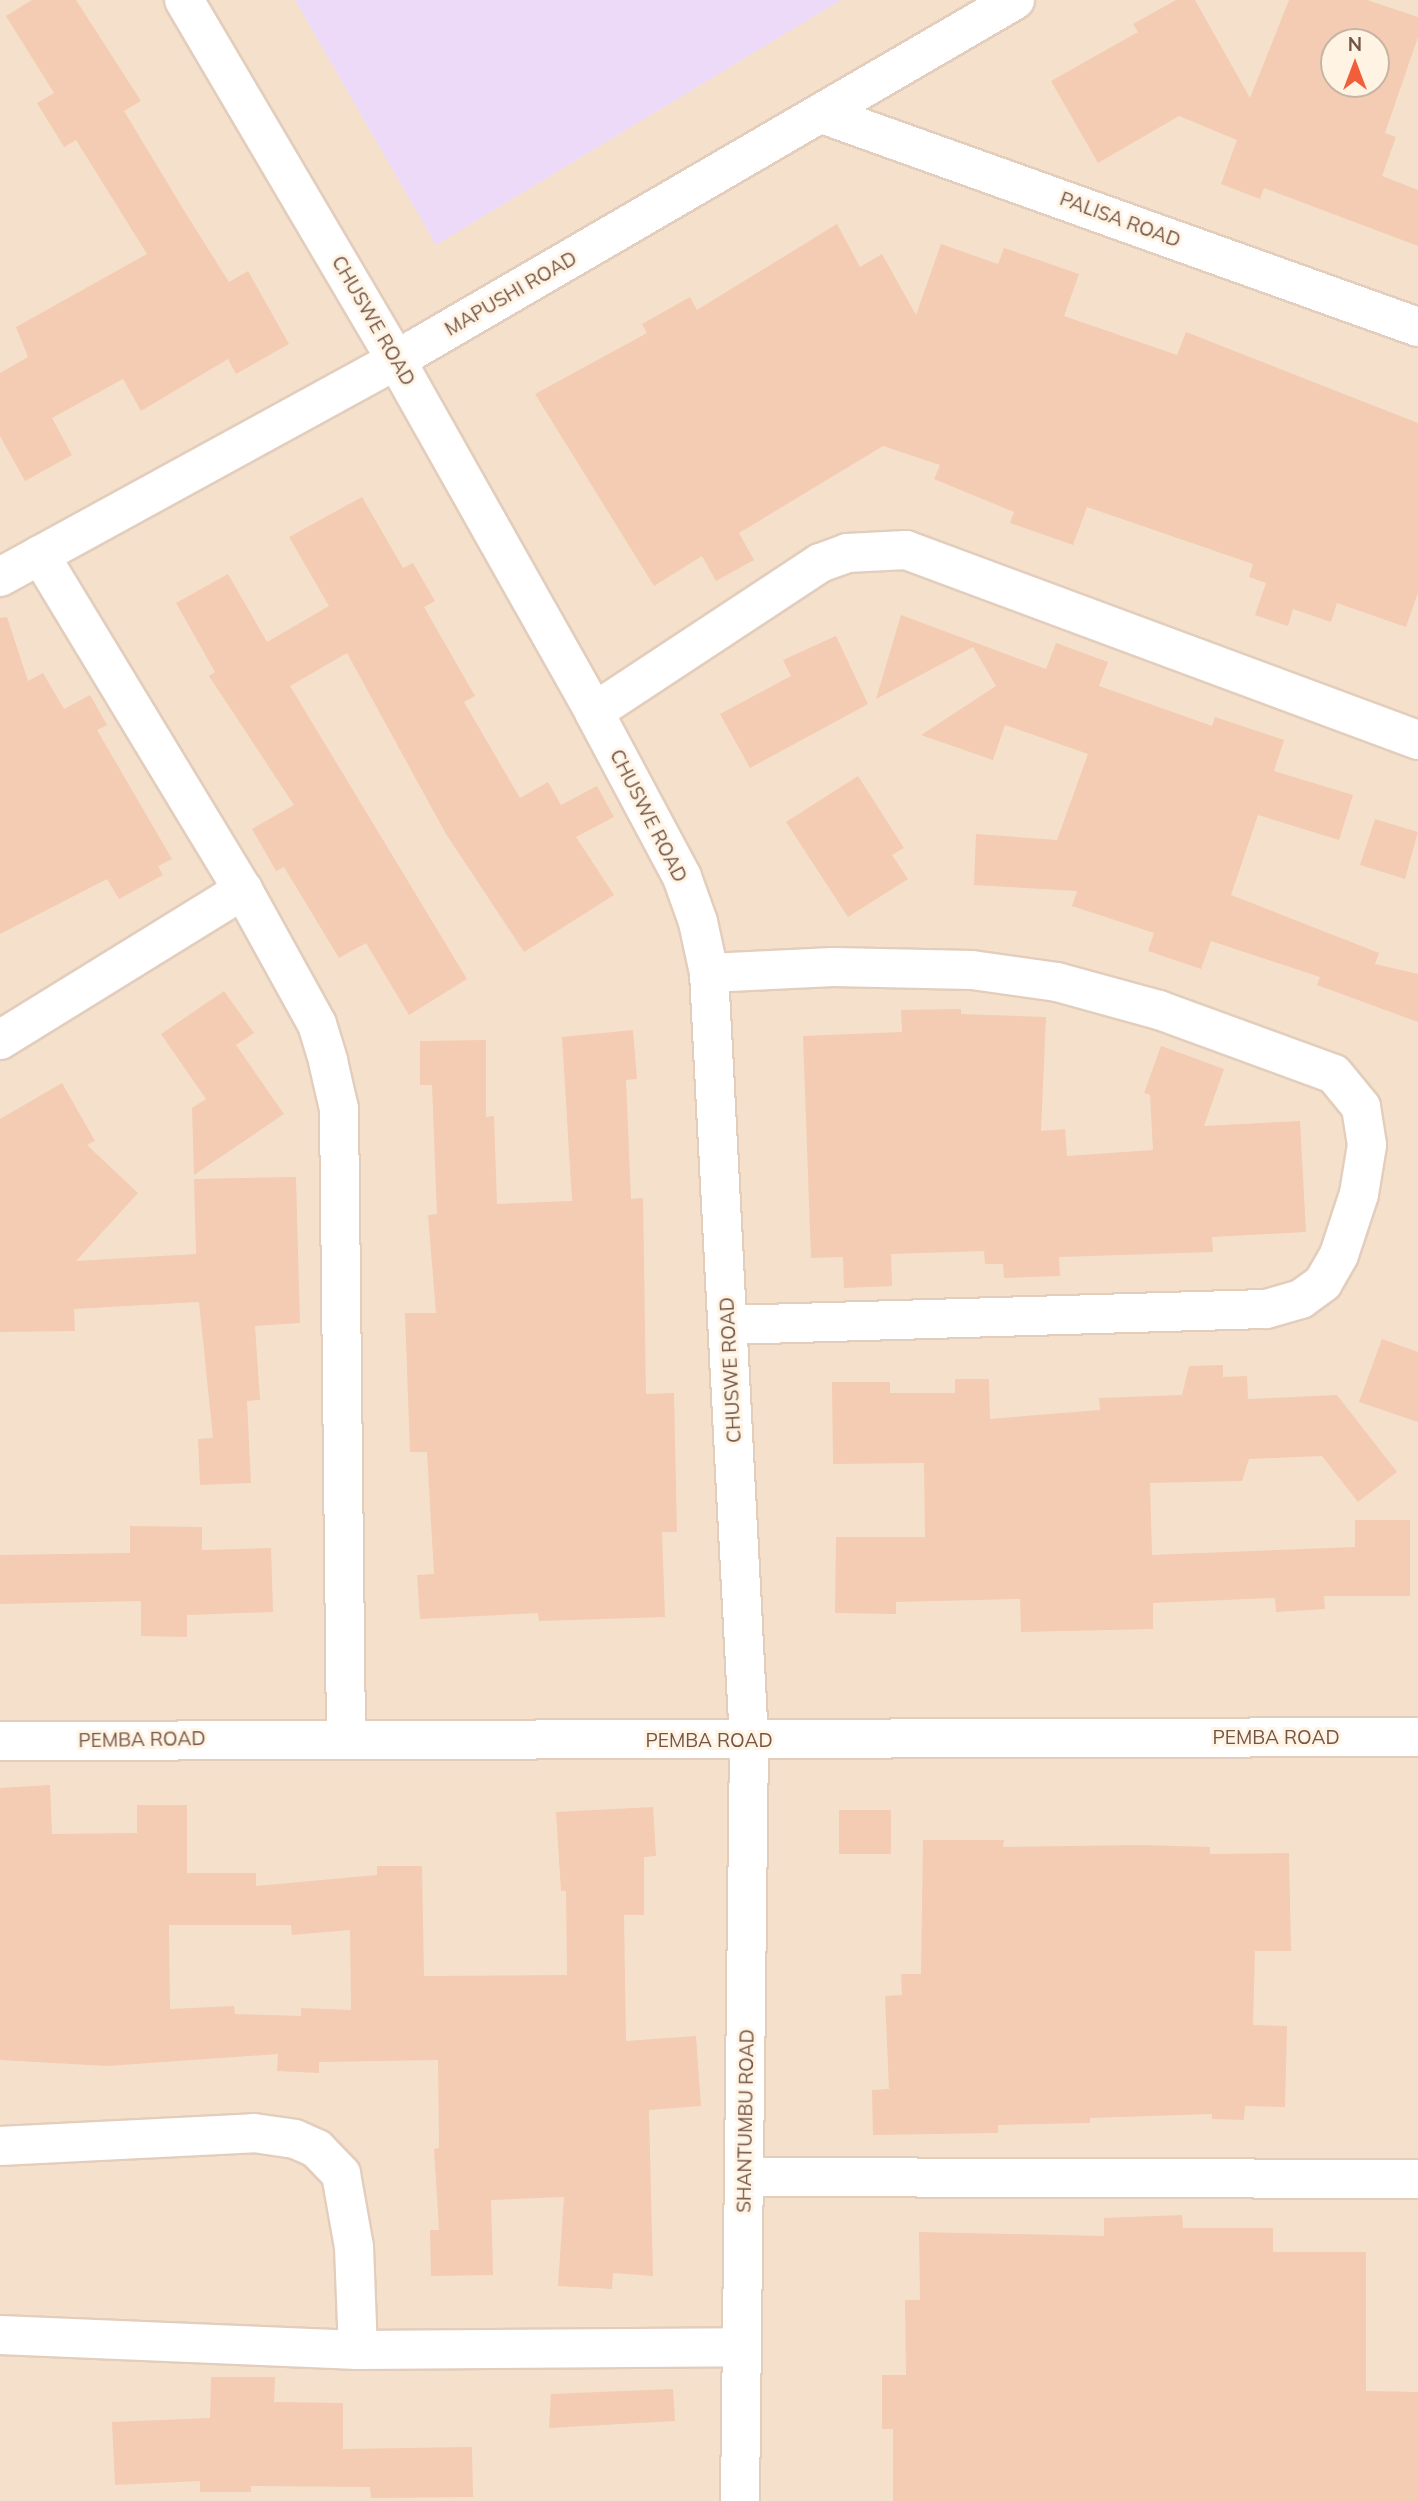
<!DOCTYPE html>
<html>
<head>
<meta charset="utf-8">
<style>
	body { margin:0 }
	#map { position:relative; width:1418px; height:2501px; overflow:hidden; background:#fdf0dd; font-family:Mulish,sans-serif }
	div>[style] { position:absolute }
	.residential>* { inset:0; background:#f5e1cb }
	.education>* { inset:0; background:#eddaf9 }
	.building>* { inset:0; background:#f4cbb3 }
	.roads { filter:drop-shadow(2px 0 #e3cdbc) drop-shadow(-2px 0 #e3cdbc) drop-shadow(0 2px #e3cdbc) drop-shadow(0 -2px #e3cdbc) }
	.minor>* { height:38px; margin:-19px; padding:0 19px; transform-origin:19px; border-radius:19px; background:#fff }
	span { translate:-50% -50%; white-space:nowrap; text-align:center; line-height:1.15; -webkit-text-stroke:6px #fff4e4; paint-order:stroke }
	.street-label { font-size:19px; color:#745445 }
	.north { position:absolute; left:1320px; top:28px; width:70px; height:70px; box-sizing:border-box; background:#fff4e4; border:2px solid #c7b4a4; border-radius:50%; rotate:0deg; font-size:19px; font-weight:700; line-height:28px; text-align:center; color:#745445 }
	.north::after { content:''; display:block; margin:auto; width:24px; height:32px; background:#f05e3a; clip-path:polygon(50% 0,100% 100%,50% 72%,0 100%) }
</style>
</head>
<body>
<div id="map">
	<div class="residential">
		<i style="clip-path:polygon(evenodd,0 0,1418px 0,1418px 2501px,0 2501px,0 0,1334px 42px,1376px 42px,1376px 84px,1334px 84px,1334px 42px)"></i>
	</div>
	<div class="education">
		<i style="clip-path:polygon(295px 0,841px 0,436px 245px)"></i>
	</div>
	<div class="building">
		<i style="clip-path:polygon(32px 0,76px 0,141px 101px,124px 111px,188px 217px,229px 282px,248px 271px,289px 344px,236px 374px,228px 359px,141px 411px,123px 379px,52px 418px,72px 455px,25px 481px,0 436px,0 373px,28px 357px,16px 327px,147px 254px,76px 140px,64px 147px,37px 103px,54px 93px,6px 16px)"></i>
		<i style="clip-path:polygon(evenodd,1176px 0,1195px 0,1250px 98px,1289px 0,1367px 0,1418px 17px,1418px 37px,1385px 133px,1396px 137px,1382px 176px,1418px 190px,1418px 246px,1264px 188px,1260px 199px,1221px 184px,1237px 140px,1179px 116px,1098px 163px,1051px 81px,1138px 32px,1133px 24px,1176px 0,1334px 42px,1376px 42px,1376px 84px,1334px 84px,1334px 42px)"></i>
		<i style="clip-path:polygon(837px 224px,860px 267px,882px 254px,916px 315px,941px 244px,998px 264px,1004px 248px,1079px 274px,1064px 316px,1177px 355px,1186px 332px,1418px 423px,1418px 593px,1406px 627px,1337px 603px,1331px 622px,1293px 609px,1288px 626px,1255px 615px,1266px 583px,1249px 577px,1253px 564px,1087px 507px,1073px 545px,1010px 523px,1014px 512px,934px 479px,940px 465px,883px 446px,739px 533px,754px 560px,716px 581px,702px 556px,654px 586px,535px 394px,647px 333px,642px 324px,690px 297px,697px 310px)"></i>
		<i style="clip-path:polygon(362px 497px,403px 568px,413px 563px,435px 601px,424px 607px,475px 696px,464px 702px,520px 798px,548px 782px,561px 805px,597px 786px,614px 817px,576px 837px,614px 895px,524px 952px,446px 834px,347px 653px,290px 686px,467px 979px,409px 1015px,366px 943px,339px 958px,284px 867px,276px 871px,252px 829px,294px 805px,209px 676px,215px 672px,176px 603px,228px 574px,267px 642px,329px 606px,289px 537px)"></i>
		<i style="clip-path:polygon(901px 615px,1046px 669px,1056px 643px,1108px 662px,1099px 686px,1212px 726px,1215px 717px,1284px 740px,1274px 771px,1353px 795px,1339px 840px,1258px 815px,1231px 895px,1379px 953px,1375px 964px,1418px 974px,1418px 1022px,1317px 985px,1320px 977px,1211px 941px,1201px 969px,1148px 951px,1154px 933px,1072px 906px,1077px 891px,974px 885px,976px 834px,1057px 840px,1088px 754px,1005px 725px,993px 760px,921px 735px,996px 686px,973px 647px,876px 699px)"></i>
		<i style="clip-path:polygon(7px 617px,28px 681px,43px 673px,64px 709px,90px 695px,107px 725px,97px 730px,172px 859px,158px 866px,163px 875px,119px 899px,107px 879px,0 934px,0 618px)"></i>
		<i style="clip-path:polygon(836px 636px,868px 704px,750px 768px,720px 714px,791px 676px,783px 660px)"></i>
		<i style="clip-path:polygon(858px 776px,904px 848px,892px 855px,908px 879px,848px 917px,786px 822px)"></i>
		<i style="clip-path:polygon(1375px 819px,1418px 832px,1405px 879px,1360px 865px)"></i>
		<i style="clip-path:polygon(224px 991px,254px 1033px,236px 1045px,284px 1114px,194px 1175px,192px 1108px,206px 1099px,161px 1034px)"></i>
		<i style="clip-path:polygon(961px 1009px,961px 1014px,1046px 1017px,1041px 1131px,1065px 1129px,1067px 1156px,1153px 1150px,1150px 1095px,1144px 1093px,1161px 1046px,1224px 1069px,1204px 1126px,1300px 1121px,1306px 1232px,1212px 1237px,1213px 1252px,1059px 1257px,1060px 1276px,1004px 1278px,1003px 1264px,985px 1264px,984px 1251px,891px 1254px,892px 1286px,844px 1288px,843px 1257px,811px 1258px,803px 1036px,902px 1032px,901px 1010px)"></i>
		<i style="clip-path:polygon(633px 1030px,637px 1079px,626px 1080px,631px 1199px,643px 1198px,646px 1394px,674px 1393px,677px 1532px,662px 1532px,665px 1617px,539px 1621px,538px 1613px,420px 1619px,417px 1575px,434px 1574px,427px 1452px,410px 1452px,405px 1313px,436px 1313px,428px 1215px,437px 1214px,432px 1085px,420px 1085px,420px 1041px,486px 1040px,486px 1117px,494px 1116px,497px 1204px,572px 1201px,562px 1037px)"></i>
		<i style="clip-path:polygon(62px 1083px,95px 1141px,87px 1145px,138px 1193px,76px 1261px,196px 1254px,194px 1179px,296px 1177px,300px 1323px,255px 1326px,260px 1400px,247px 1401px,251px 1483px,200px 1485px,198px 1439px,213px 1438px,199px 1302px,74px 1309px,75px 1331px,0 1332px,0 1119px)"></i>
		<i style="clip-path:polygon(1382px 1339px,1418px 1352px,1418px 1422px,1359px 1402px)"></i>
		<i style="clip-path:polygon(1223px 1365px,1223px 1377px,1247px 1376px,1248px 1399px,1337px 1395px,1397px 1472px,1358px 1502px,1322px 1456px,1249px 1459px,1242px 1481px,1150px 1483px,1152px 1555px,1355px 1547px,1355px 1520px,1410px 1520px,1410px 1596px,1324px 1596px,1325px 1609px,1276px 1612px,1275px 1598px,1153px 1603px,1153px 1629px,1021px 1632px,1020px 1599px,896px 1602px,896px 1614px,835px 1613px,836px 1537px,925px 1537px,924px 1463px,833px 1464px,832px 1382px,890px 1382px,890px 1393px,955px 1393px,955px 1379px,989px 1379px,990px 1419px,1100px 1410px,1099px 1398px,1182px 1395px,1189px 1366px)"></i>
		<i style="clip-path:polygon(130px 1526px,202px 1527px,202px 1550px,271px 1548px,273px 1612px,187px 1615px,187px 1637px,141px 1636px,141px 1601px,0 1604px,0 1555px,130px 1553px)"></i>
		<i style="clip-path:polygon(evenodd,50px 1785px,52px 1834px,137px 1833px,137px 1805px,187px 1805px,187px 1873px,256px 1873px,256px 1886px,377px 1875px,377px 1866px,422px 1866px,424px 1976px,567px 1975px,566px 1891px,561px 1891px,556px 1812px,653px 1807px,656px 1856px,644px 1857px,644px 1915px,624px 1915px,626px 2041px,696px 2036px,701px 2106px,649px 2110px,653px 2276px,613px 2273px,612px 2289px,558px 2286px,564px 2197px,491px 2200px,493px 2275px,431px 2276px,430px 2230px,439px 2230px,434px 2149px,439px 2148px,438px 2060px,319px 2062px,319px 2073px,277px 2071px,278px 2054px,107px 2066px,0 2060px,0 1788px,50px 1785px,169px 1925px,291px 1925px,292px 1935px,350px 1930px,351px 2010px,301px 2008px,301px 2016px,235px 2014px,234px 2006px,170px 2009px,169px 1925px)"></i>
		<i style="clip-path:polygon(839px 1810px,891px 1810px,891px 1854px,839px 1854px)"></i>
		<i style="clip-path:polygon(923px 1840px,1004px 1840px,1003px 1847px,1142px 1845px,1210px 1847px,1210px 1854px,1289px 1853px,1291px 1951px,1255px 1951px,1253px 2025px,1287px 2026px,1285px 2107px,1245px 2106px,1244px 2120px,1212px 2119px,1212px 2114px,1090px 2118px,1090px 2123px,998px 2125px,998px 2133px,873px 2135px,872px 2090px,889px 2089px,885px 1996px,902px 1995px,901px 1974px,921px 1974px)"></i>
		<i style="clip-path:polygon(1182px 2215px,1183px 2228px,1273px 2228px,1273px 2252px,1366px 2252px,1366px 2391px,1418px 2392px,1418px 2501px,893px 2501px,893px 2429px,882px 2429px,882px 2375px,906px 2375px,905px 2300px,920px 2300px,919px 2232px,1104px 2236px,1104px 2218px)"></i>
		<i style="clip-path:polygon(211px 2377px,275px 2377px,274px 2402px,343px 2403px,343px 2449px,472px 2447px,473px 2497px,371px 2498px,370px 2487px,251px 2486px,251px 2492px,200px 2492px,200px 2481px,115px 2485px,112px 2422px,210px 2418px)"></i>
		<i style="clip-path:polygon(673px 2389px,675px 2421px,549px 2428px,551px 2394px)"></i>
	</div>
	<div class="roads">
		<div class="minor">
			<i style="left:184px;top:0;width:418px;rotate:59.5deg"></i>
			<i style="left:396px;top:360px;width:404px;rotate:60.6deg"></i>
			<i style="left:594px;top:712px;width:187px;rotate:61.9deg"></i>
			<i style="left:682px;top:877px;width:48px;rotate:70.4deg"></i>
			<i style="left:698px;top:922px;width:52px;rotate:77.8deg"></i>
			<i style="left:709px;top:973px;width:770px;rotate:87.02deg"></i>
			<i style="left:749px;top:1742px;width:759px;rotate:90.68deg"></i>
			<i style="left:822px;top:114px;width:633px;rotate:19.67deg"></i>
			<i style="left:40px;top:555px;width:392px;rotate:58.8deg"></i>
			<i style="left:243px;top:890px;width:153px;rotate:61.1deg"></i>
			<i style="left:317px;top:1024px;width:39px;rotate:73deg"></i>
			<i style="left:328px;top:1061px;width:49px;rotate:77.1deg"></i>
			<i style="left:339px;top:1109px;width:629px;rotate:89.36deg"></i>
			<i style="left:0;top:577px;width:452px;rotate:-28.7deg"></i>
			<i style="left:396px;top:360px;width:716px;rotate:-30.18deg"></i>
			<i style="left:594px;top:712px;width:271px;rotate:-33.4deg"></i>
			<i style="left:820px;top:563px;width:29px;rotate:-20deg"></i>
			<i style="left:847px;top:553px;width:59px;rotate:-2.9deg"></i>
			<i style="left:906px;top:550px;width:546px;rotate:20.36deg"></i>
			<i style="left:709px;top:973px;width:124px;rotate:-2.8deg"></i>
			<i style="left:833px;top:967px;width:139px;rotate:1.2deg"></i>
			<i style="left:972px;top:970px;width:86px;rotate:8deg"></i>
			<i style="left:1057px;top:982px;width:106px;rotate:15.4deg"></i>
			<i style="left:1159px;top:1010px;width:186px;rotate:20.1deg"></i>
			<i style="left:1334px;top:1074px;width:43px;rotate:50.7deg"></i>
			<i style="left:1361px;top:1107px;width:38px;rotate:81deg"></i>
			<i style="left:1367px;top:1145px;width:50px;rotate:99.3deg"></i>
			<i style="left:1359px;top:1194px;width:64px;rotate:108.2deg"></i>
			<i style="left:1339px;top:1255px;width:32px;rotate:120deg"></i>
			<i style="left:1323px;top:1283px;width:27px;rotate:144deg"></i>
			<i style="left:1301px;top:1299px;width:37px;rotate:164deg"></i>
			<i style="left:1265px;top:1309px;width:536px;rotate:178.29deg"></i>
			<i style="left:0;top:1040px;width:286px;rotate:-31.7deg"></i>
			<i style="left:0;top:1741px;width:1418px;rotate:-0.16deg"></i>
			<i style="left:0;top:2146px;width:254px;rotate:-2.9deg"></i>
			<i style="left:254px;top:2133px;width:41px;rotate:8.3deg"></i>
			<i style="left:295px;top:2139px;width:24px;rotate:24deg"></i>
			<i style="left:317px;top:2149px;width:35px;rotate:46deg"></i>
			<i style="left:341px;top:2174px;width:74px;rotate:79.9deg"></i>
			<i style="left:354px;top:2247px;width:103px;rotate:87.8deg"></i>
			<i style="left:746px;top:2177px;width:672px;rotate:0.17deg"></i>
			<i style="left:0;top:2335px;width:358px;rotate:2.4deg"></i>
			<i style="left:358px;top:2350px;width:383px;rotate:-0.4deg"></i>
		</div>
	</div>
	<div class="street-label">
		<span style="left:1120px;top:220px;rotate:20deg">PALISA ROAD</span>
		<span style="left:511px;top:294px;rotate:-30deg">MAPUSHI ROAD</span>
		<span style="left:373px;top:321px;rotate:60deg">CHUSWE ROAD</span>
		<span style="left:648px;top:816px;rotate:63deg">CHUSWE ROAD</span>
		<span style="left:731px;top:1370px;rotate:-93deg">CHUSWE ROAD</span>
		<span style="left:1276px;top:1738px">PEMBA ROAD</span>
		<span style="left:142px;top:1740px;rotate:-1deg">PEMBA ROAD</span>
		<span style="left:709px;top:1741px">PEMBA ROAD</span>
		<span style="left:746px;top:2121px;rotate:-89deg">SHANTUMBU ROAD</span>
	</div>
	<div class="north">N</div>
</div>
</body>
</html>
